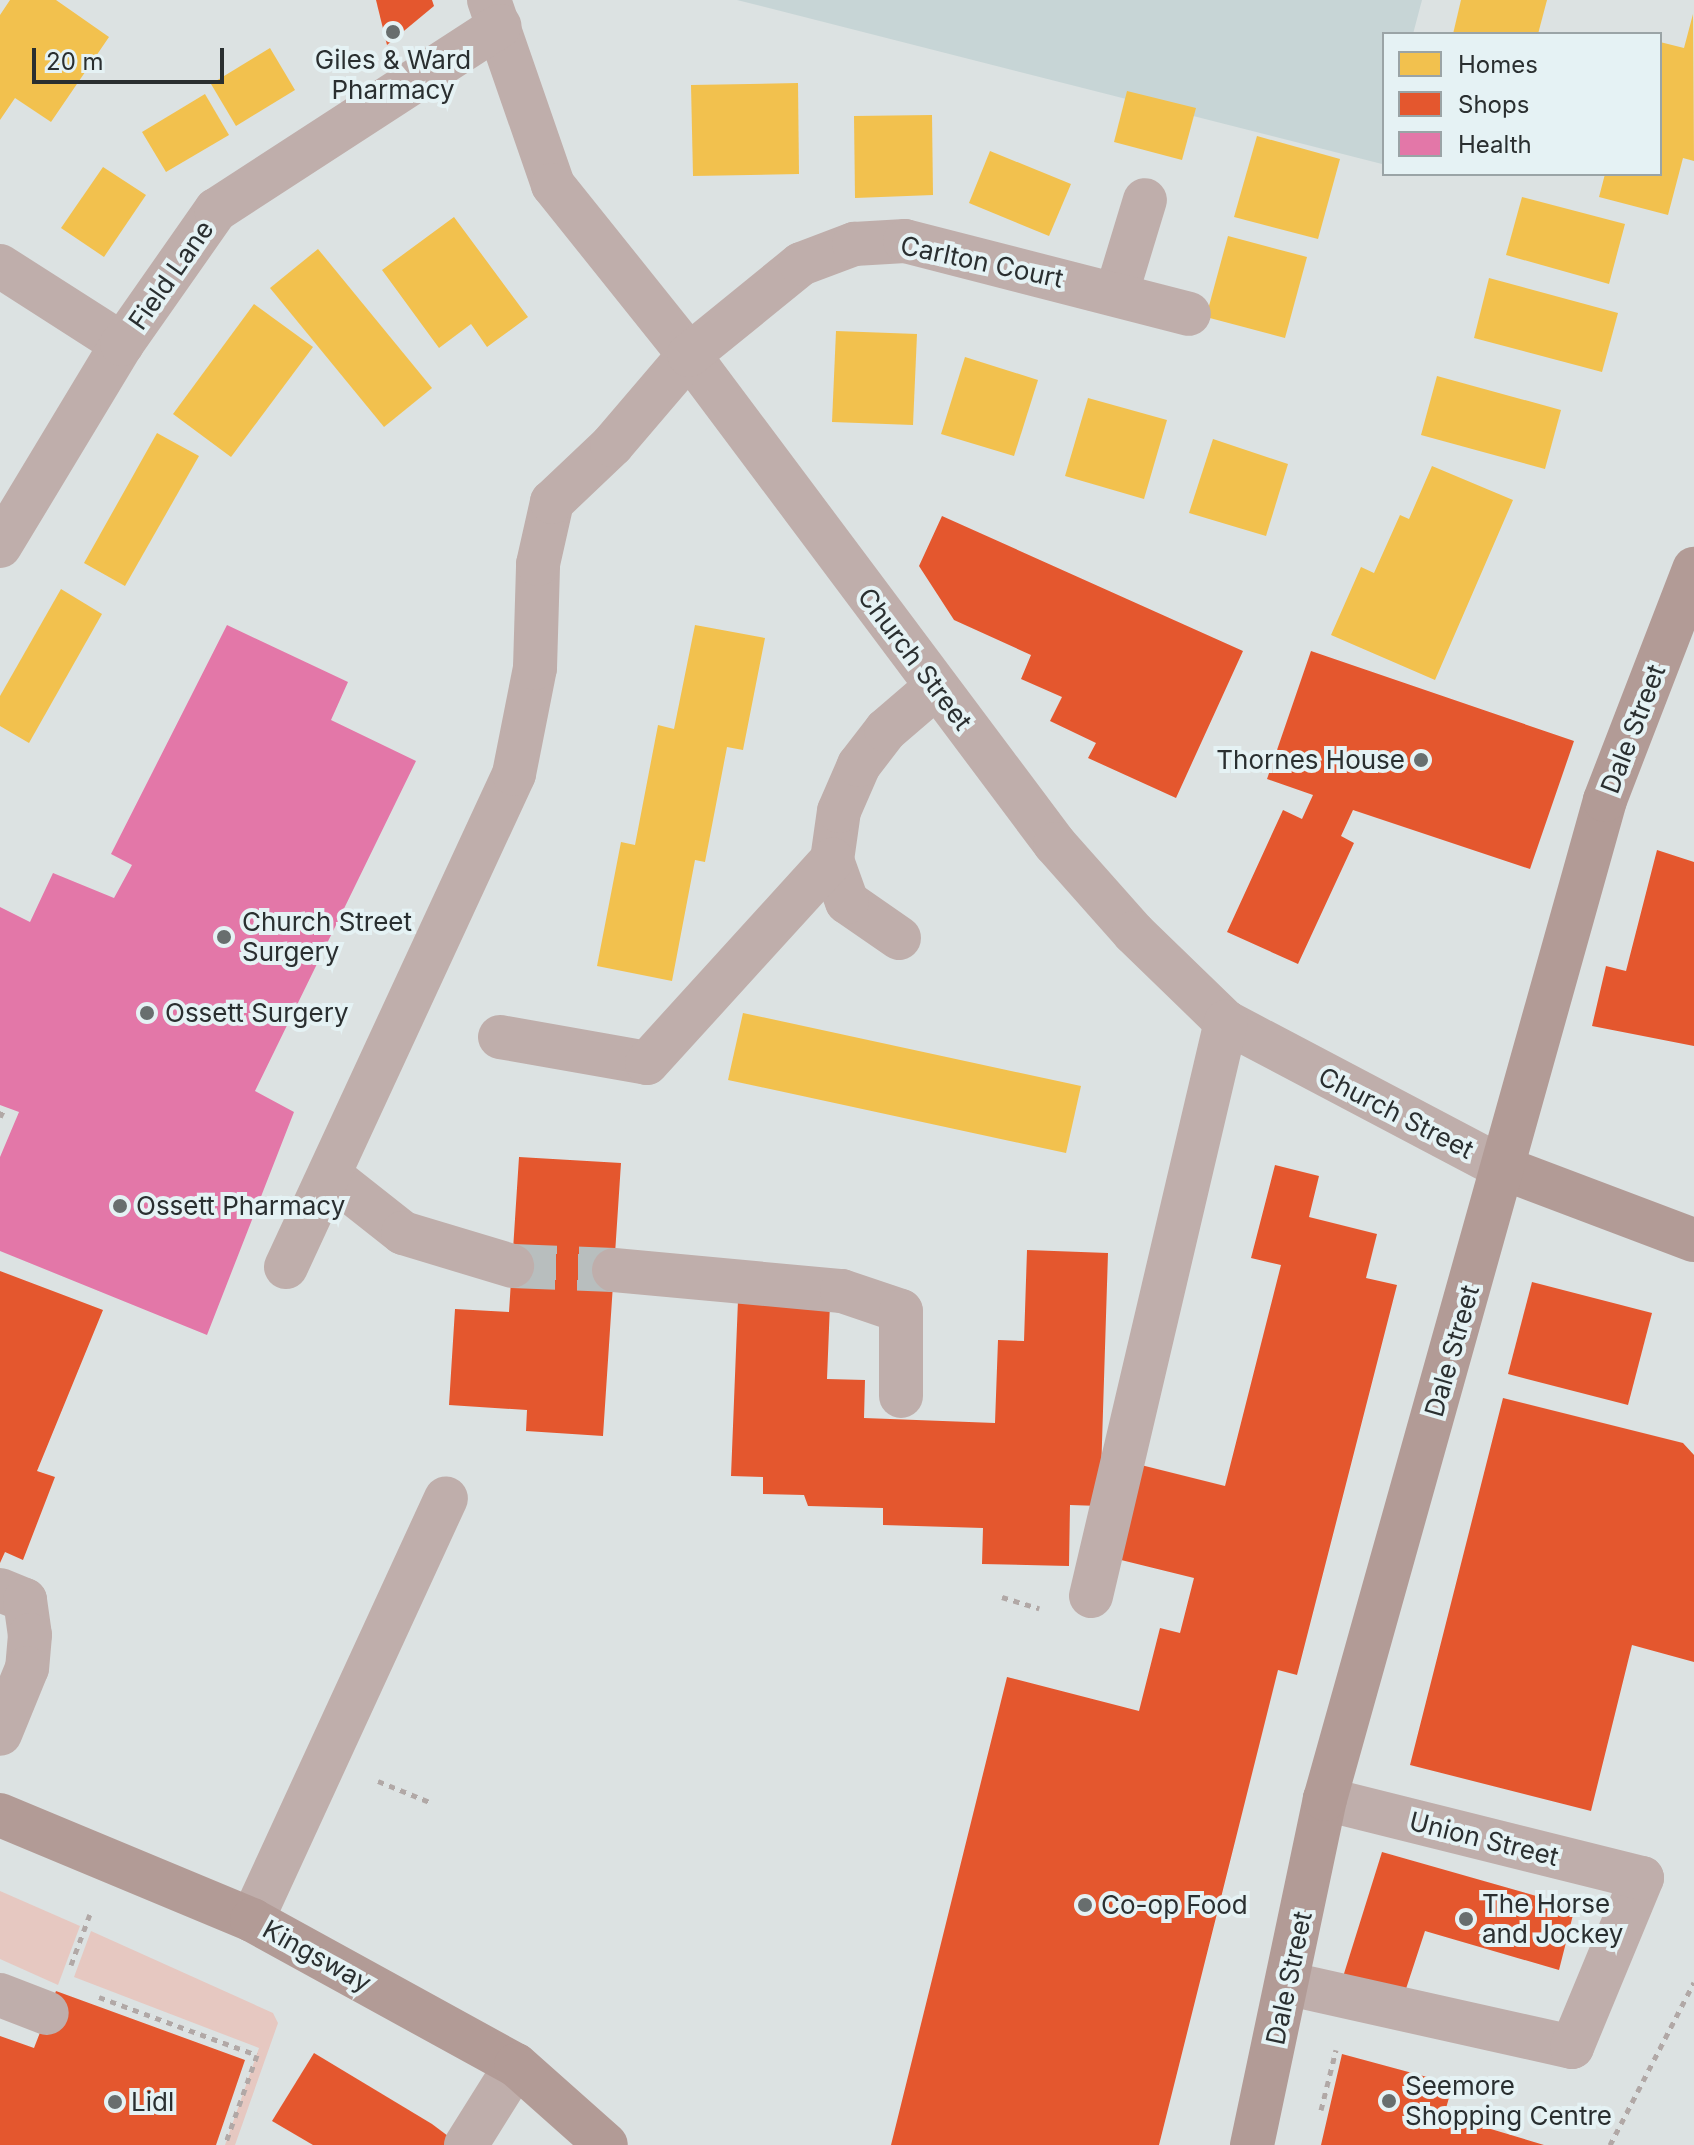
<!DOCTYPE html>
<html>
<head>
<meta charset="utf-8">
<style>
	body { margin:0 }
	#map { position:relative; width:1694px; height:2145px; overflow:hidden; background:#dce2e2; font-family:Inter,sans-serif }
	div>[style] { position:absolute }
	.built>* { inset:0; background:#c7d5d6 }
	.green>* { inset:0; background:#e6c8c1 }
	.homes>* { inset:0; background:#f2c14e }
	.shops>* { inset:0; background:#e4572e }
	.health>* { inset:0; background:#e377a8 }
	.minor-tunnel>* { height:44px; margin-top:-22px; transform-origin:0; background:repeating-linear-gradient(90deg,#b8bebe 0 44px,transparent 0 66px) }
	.path>* { height:5px; margin-top:-2.5px; transform-origin:0; background:repeating-linear-gradient(90deg,#b1a8a6 0 6px,transparent 0 12px) }
	.minor>* { height:44px; margin:-22px; padding:0 22px; transform-origin:22px; border-radius:22px; background:#bfaeab }
	.major>* { height:44px; margin:-22px; padding:0 22px; transform-origin:22px; border-radius:22px; background:#b29b96 }
	.dots>* { width:22px; height:22px; translate:-50% -50%; box-sizing:border-box; border:4px solid #e5f2f4; border-radius:50% }
	span { translate:-50% -50%; white-space:nowrap; text-align:center; line-height:1.15; -webkit-text-stroke:8px #e5f2f4; paint-order:stroke }
	.poi-label { font-size:26px; color:#2a2f30 }
	.right { translate:-100% -50%; text-align:right }
	.left { translate:0 -50%; text-align:left }
	.street-label { font-size:26px; color:#2a2f30 }
	.legend { position:absolute; left:1382px; top:32px; width:280px; height:144px; box-sizing:border-box; background:#e5f2f4; border:2px solid #9aa4a6; margin:0; padding:10px 14px; list-style:none; font-size:24px; color:#2a2f30 }
	.legend li { display:flex; align-items:center; gap:16px; height:40px }
	.legend b { width:40px; border:2px solid #9aa4a6 }
	.scale { position:absolute; left:32px; top:48px; width:192px; height:36px; box-sizing:border-box; border:4px solid #2a2f30; border-top:0; padding-left:10px; font-size:24px; line-height:28px; white-space:nowrap; color:#2a2f30; -webkit-text-stroke:6px #e5f2f4; paint-order:stroke }
</style>
</head>
<body>
<div id="map">
	<div class="built">
		<i style="clip-path:polygon(737px 0,1422px 0,1413px 34px,1384px 34px,1382px 164px)"></i>
	</div>
	<div class="green">
		<i style="clip-path:polygon(0 1891px,80px 1926px,58px 1985px,0 1959px)"></i>
		<i style="clip-path:polygon(91px 1931px,273px 2013px,278px 2023px,235px 2145px,225px 2145px,259px 2048px,74px 1977px)"></i>
	</div>
	<div class="homes">
		<i style="clip-path:polygon(10px 0,56px 0,109px 37px,51px 122px,15px 98px,0 120px,0 15px)"></i>
		<i style="clip-path:polygon(1461px 0,1547px 0,1538px 34px,1453px 34px)"></i>
		<i style="clip-path:polygon(1693px 14px,1694px 161px,1683px 158px,1668px 215px,1599px 197px,1605px 174px,1660px 174px,1660px 42px,1684px 48px)"></i>
		<i style="clip-path:polygon(270px 48px,295px 90px,236px 126px,211px 84px)"></i>
		<i style="clip-path:polygon(798px 83px,799px 174px,693px 176px,691px 85px)"></i>
		<i style="clip-path:polygon(1127px 91px,1196px 108px,1182px 160px,1114px 142px)"></i>
		<i style="clip-path:polygon(205px 94px,229px 135px,166px 172px,142px 132px)"></i>
		<i style="clip-path:polygon(932px 115px,933px 195px,855px 198px,854px 116px)"></i>
		<i style="clip-path:polygon(1257px 136px,1340px 159px,1318px 239px,1234px 217px)"></i>
		<i style="clip-path:polygon(990px 151px,1071px 184px,1049px 236px,969px 203px)"></i>
		<i style="clip-path:polygon(103px 167px,146px 195px,104px 257px,61px 228px)"></i>
		<i style="clip-path:polygon(1522px 197px,1625px 224px,1609px 284px,1506px 255px)"></i>
		<i style="clip-path:polygon(454px 217px,528px 317px,487px 347px,471px 324px,439px 348px,382px 270px)"></i>
		<i style="clip-path:polygon(1228px 236px,1307px 257px,1285px 338px,1206px 317px)"></i>
		<i style="clip-path:polygon(318px 249px,432px 388px,384px 427px,270px 288px)"></i>
		<i style="clip-path:polygon(1489px 278px,1618px 313px,1602px 372px,1474px 338px)"></i>
		<i style="clip-path:polygon(254px 304px,313px 347px,231px 457px,173px 414px)"></i>
		<i style="clip-path:polygon(836px 331px,917px 334px,913px 425px,832px 422px)"></i>
		<i style="clip-path:polygon(965px 357px,1038px 380px,1014px 456px,941px 434px)"></i>
		<i style="clip-path:polygon(1437px 376px,1561px 410px,1545px 469px,1421px 435px)"></i>
		<i style="clip-path:polygon(1088px 398px,1167px 420px,1144px 499px,1065px 476px)"></i>
		<i style="clip-path:polygon(157px 433px,199px 456px,125px 586px,84px 563px)"></i>
		<i style="clip-path:polygon(1213px 439px,1288px 464px,1266px 536px,1189px 513px)"></i>
		<i style="clip-path:polygon(1432px 466px,1513px 500px,1435px 680px,1331px 635px,1361px 567px,1374px 573px,1400px 515px,1409px 519px)"></i>
		<i style="clip-path:polygon(61px 589px,102px 614px,29px 743px,0 726px,0 696px)"></i>
		<i style="clip-path:polygon(695px 625px,765px 638px,743px 750px,727px 747px,705px 862px,695px 860px,672px 981px,597px 966px,621px 842px,635px 845px,658px 725px,674px 729px)"></i>
		<i style="clip-path:polygon(743px 1013px,1081px 1086px,1066px 1153px,728px 1080px)"></i>
	</div>
	<div class="shops">
		<i style="clip-path:polygon(376px 0,432px 0,434px 6px,387px 45px)"></i>
		<i style="clip-path:polygon(942px 516px,1243px 651px,1176px 798px,1088px 758px,1096px 743px,1050px 721px,1062px 697px,1021px 679px,1031px 655px,954px 620px,919px 566px)"></i>
		<i style="clip-path:polygon(1311px 651px,1574px 741px,1530px 869px,1353px 810px,1341px 836px,1354px 843px,1298px 964px,1227px 932px,1283px 810px,1302px 819px,1313px 795px,1267px 779px)"></i>
		<i style="clip-path:polygon(1657px 850px,1694px 862px,1694px 1046px,1592px 1026px,1606px 966px,1626px 971px)"></i>
		<i style="clip-path:polygon(519px 1157px,621px 1163px,603px 1436px,526px 1431px,527px 1410px,449px 1405px,455px 1309px,509px 1312px)"></i>
		<i style="clip-path:polygon(1275px 1165px,1319px 1176px,1309px 1217px,1377px 1234px,1366px 1278px,1397px 1285px,1297px 1675px,1278px 1670px,1159px 2145px,891px 2145px,1007px 1677px,1139px 1711px,1160px 1628px,1180px 1633px,1194px 1578px,1117px 1559px,1141px 1465px,1225px 1486px,1281px 1265px,1251px 1258px)"></i>
		<i style="clip-path:polygon(1027px 1250px,1108px 1253px,1100px 1506px,1070px 1505px,1069px 1566px,982px 1564px,983px 1528px,883px 1525px,883px 1508px,808px 1506px,804px 1495px,763px 1494px,763px 1477px,731px 1476px,738px 1300px,830px 1303px,827px 1379px,865px 1380px,864px 1418px,995px 1423px,998px 1340px,1024px 1341px)"></i>
		<i style="clip-path:polygon(0 1271px,103px 1310px,37px 1471px,55px 1477px,23px 1560px,5px 1552px,0 1563px)"></i>
		<i style="clip-path:polygon(1532px 1282px,1652px 1313px,1628px 1405px,1508px 1374px)"></i>
		<i style="clip-path:polygon(1503px 1398px,1683px 1443px,1694px 1455px,1694px 1662px,1632px 1645px,1591px 1811px,1410px 1765px)"></i>
		<i style="clip-path:polygon(1382px 1852px,1575px 1907px,1559px 1970px,1425px 1931px,1402px 2001px,1342px 1980px)"></i>
		<i style="clip-path:polygon(56px 1991px,245px 2060px,216px 2145px,0 2145px,0 2036px,34px 2048px)"></i>
		<i style="clip-path:polygon(314px 2053px,432px 2124px,460px 2145px,313px 2145px,272px 2121px)"></i>
		<i style="clip-path:polygon(1342px 2054px,1453px 2084px,1444px 2115px,1544px 2145px,1321px 2145px)"></i>
	</div>
	<div class="health">
		<i style="clip-path:polygon(227px 625px,348px 682px,331px 720px,416px 761px,255px 1091px,294px 1112px,207px 1335px,0 1251px,0 1157px,19px 1112px,0 1105px,0 907px,30px 922px,53px 873px,114px 898px,132px 865px,111px 854px)"></i>
	</div>
	<div class="minor-tunnel">
		<i style="left:512px;top:1266px;width:102px;rotate:2.2deg"></i>
	</div>
	<div class="path">
		<i style="left:0;top:1117px;width:11px;rotate:-63deg"></i>
		<i style="left:1002px;top:1597px;width:39px;rotate:17deg"></i>
		<i style="left:378px;top:1781px;width:58px;rotate:22.2deg"></i>
		<i style="left:71px;top:1965px;width:54px;rotate:-69.6deg"></i>
		<i style="left:99px;top:1997px;width:168px;rotate:20.2deg"></i>
		<i style="left:257px;top:2055px;width:96px;rotate:109.6deg"></i>
		<i style="left:1321px;top:2110px;width:62px;rotate:-76deg"></i>
		<i style="left:1610px;top:2145px;width:183px;rotate:-62.7deg"></i>
	</div>
	<div class="minor">
		<i style="left:489px;top:0;width:196px;rotate:70.9deg"></i>
		<i style="left:553px;top:185px;width:218px;rotate:51.3deg"></i>
		<i style="left:689px;top:355px;width:611px;rotate:53.19deg"></i>
		<i style="left:1055px;top:844px;width:119px;rotate:48.4deg"></i>
		<i style="left:1134px;top:933px;width:128px;rotate:44.1deg"></i>
		<i style="left:1226px;top:1022px;width:313px;rotate:27.8deg"></i>
		<i style="left:0;top:266px;width:145px;rotate:32.6deg"></i>
		<i style="left:1117px;top:292px;width:96px;rotate:-73.1deg"></i>
		<i style="left:0;top:546px;width:236px;rotate:-58.9deg"></i>
		<i style="left:122px;top:344px;width:164px;rotate:-55deg"></i>
		<i style="left:216px;top:210px;width:338px;rotate:-33deg"></i>
		<i style="left:899px;top:938px;width:63px;rotate:-145.3deg"></i>
		<i style="left:847px;top:902px;width:45px;rotate:-109.7deg"></i>
		<i style="left:832px;top:860px;width:49px;rotate:-81.9deg"></i>
		<i style="left:839px;top:811px;width:50px;rotate:-66.5deg"></i>
		<i style="left:859px;top:765px;width:44px;rotate:-52.4deg"></i>
		<i style="left:886px;top:730px;width:66px;rotate:-40.7deg"></i>
		<i style="left:500px;top:1037px;width:149px;rotate:10deg"></i>
		<i style="left:647px;top:1063px;width:275px;rotate:-47.7deg"></i>
		<i style="left:332px;top:1177px;width:90px;rotate:38.3deg"></i>
		<i style="left:403px;top:1233px;width:114px;rotate:16.8deg"></i>
		<i style="left:286px;top:1267px;width:543px;rotate:-65.18deg"></i>
		<i style="left:514px;top:774px;width:108px;rotate:-78.8deg"></i>
		<i style="left:535px;top:668px;width:104px;rotate:-88.3deg"></i>
		<i style="left:538px;top:564px;width:64px;rotate:-77.3deg"></i>
		<i style="left:552px;top:502px;width:83px;rotate:-43.5deg"></i>
		<i style="left:612px;top:445px;width:118px;rotate:-49.5deg"></i>
		<i style="left:689px;top:355px;width:144px;rotate:-39.1deg"></i>
		<i style="left:801px;top:264px;width:57px;rotate:-20.7deg"></i>
		<i style="left:854px;top:244px;width:51px;rotate:-3.4deg"></i>
		<i style="left:905px;top:241px;width:293px;rotate:14.4deg"></i>
		<i style="left:614px;top:1270px;width:229px;rotate:5.3deg"></i>
		<i style="left:842px;top:1291px;width:62px;rotate:18.7deg"></i>
		<i style="left:901px;top:1311px;width:85px;rotate:90deg"></i>
		<i style="left:0;top:1590px;width:27px;rotate:22deg"></i>
		<i style="left:25px;top:1600px;width:35px;rotate:82deg"></i>
		<i style="left:30px;top:1635px;width:33px;rotate:95deg"></i>
		<i style="left:27px;top:1668px;width:71px;rotate:112.2deg"></i>
		<i style="left:1091px;top:1596px;width:590px;rotate:-76.77deg"></i>
		<i style="left:252px;top:1920px;width:464px;rotate:-65.3deg"></i>
		<i style="left:1290px;top:1984px;width:289px;rotate:12.6deg"></i>
		<i style="left:1572px;top:2047px;width:183px;rotate:-67.5deg"></i>
		<i style="left:1642px;top:1878px;width:327px;rotate:-166deg"></i>
		<i style="left:0;top:1995px;width:50px;rotate:21deg"></i>
		<i style="left:466px;top:2145px;width:94px;rotate:-58deg"></i>
	</div>
	<div class="major">
		<i style="left:1503px;top:1168px;width:204px;rotate:20.7deg"></i>
		<i style="left:0;top:1815px;width:273px;rotate:22.6deg"></i>
		<i style="left:252px;top:1920px;width:301px;rotate:28.8deg"></i>
		<i style="left:516px;top:2065px;width:120px;rotate:41.6deg"></i>
		<i style="left:1252px;top:2145px;width:354px;rotate:-78.1deg"></i>
		<i style="left:1325px;top:1799px;width:1037px;rotate:-74.34deg"></i>
		<i style="left:1605px;top:800px;width:248px;rotate:-68.9deg"></i>
	</div>
	<div class="dots">
		<i style="left:393px;top:32px;background:#686e6e"></i>
		<i style="left:1421px;top:760px;background:#686e6e"></i>
		<i style="left:224px;top:937px;background:#686e6e"></i>
		<i style="left:147px;top:1013px;background:#686e6e"></i>
		<i style="left:120px;top:1206px;background:#686e6e"></i>
		<i style="left:1085px;top:1905px;background:#686e6e"></i>
		<i style="left:1466px;top:1919px;background:#686e6e"></i>
		<i style="left:1389px;top:2101px;background:#686e6e"></i>
		<i style="left:115px;top:2102px;background:#686e6e"></i>
	</div>
	<div class="poi-label">
		<span style="left:393px;top:75px">Giles &amp; Ward<br>Pharmacy</span>
		<span class="right" style="left:1405px;top:760px">Thornes House</span>
		<span class="left" style="left:242px;top:937px">Church Street<br>Surgery</span>
		<span class="left" style="left:165px;top:1013px">Ossett Surgery</span>
		<span class="left" style="left:136px;top:1206px">Ossett Pharmacy</span>
		<span class="left" style="left:1482px;top:1919px">The Horse<br>and Jockey</span>
		<span class="left" style="left:1101px;top:1905px">Co-op Food</span>
		<span class="left" style="left:1405px;top:2101px">Seemore<br>Shopping Centre</span>
		<span class="left" style="left:131px;top:2102px">Lidl</span>
	</div>
	<div class="street-label">
		<span style="left:982px;top:262px;rotate:12deg">Carlton Court</span>
		<span style="left:171px;top:275px;rotate:-55deg">Field Lane</span>
		<span style="left:915px;top:659px;rotate:53deg">Church Street</span>
		<span style="left:1633px;top:729px;rotate:-69deg">Dale Street</span>
		<span style="left:1396px;top:1113px;rotate:27deg">Church Street</span>
		<span style="left:1452px;top:1351px;rotate:-74deg">Dale Street</span>
		<span style="left:1484px;top:1839px;rotate:14deg">Union Street</span>
		<span style="left:317px;top:1956px;rotate:29deg">Kingsway</span>
		<span style="left:1289px;top:1978px;rotate:-78deg">Dale Street</span>
	</div>
	<ul class="legend">
	<li><b style="height:22px;background:#f2c14e"></b>Homes</li>
	<li><b style="height:22px;background:#e4572e"></b>Shops</li>
	<li><b style="height:22px;background:#e377a8"></b>Health</li>
	</ul>
	<div class="scale">20 m</div>
</div>
</body>
</html>
